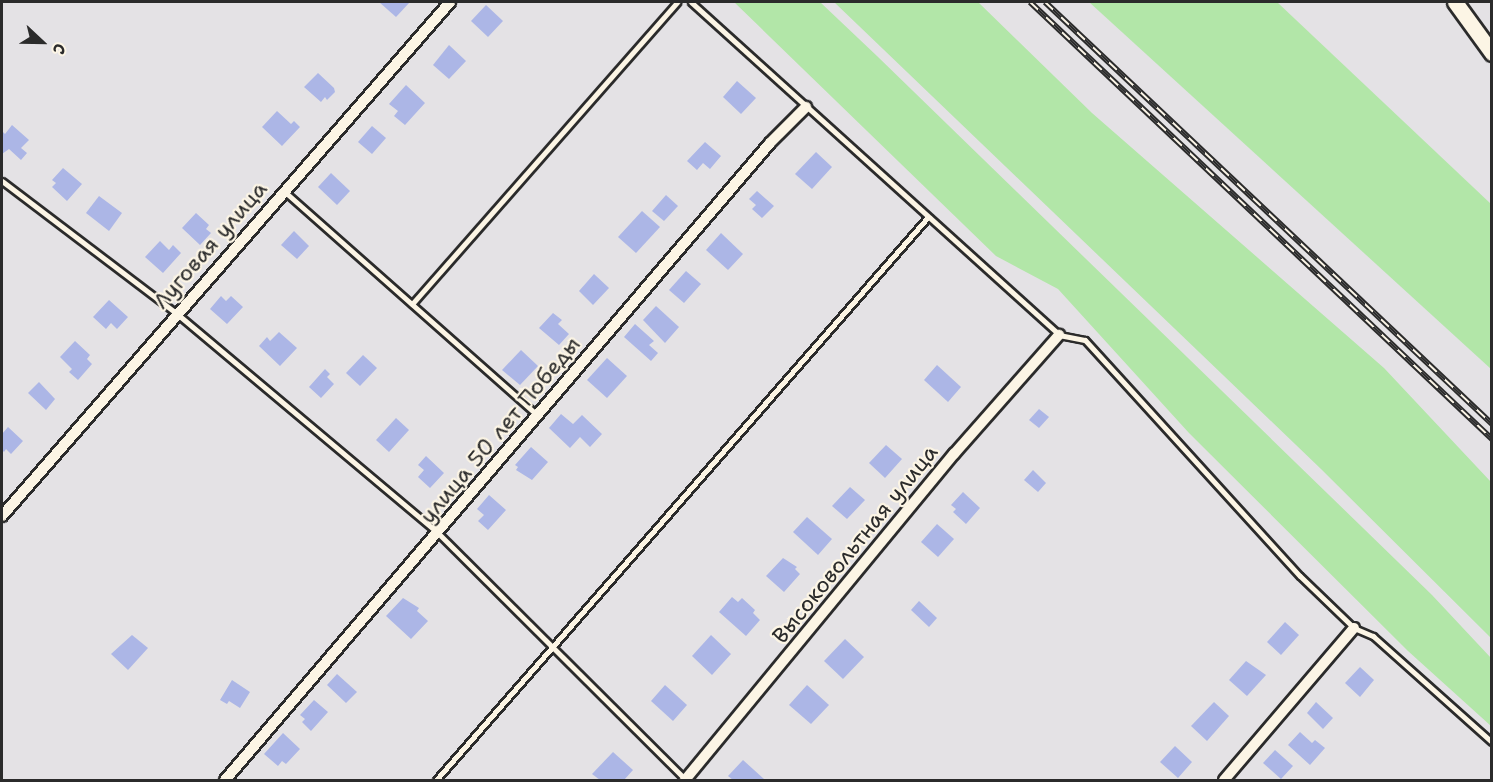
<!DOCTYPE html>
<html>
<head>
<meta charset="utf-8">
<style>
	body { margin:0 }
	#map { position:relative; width:1493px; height:782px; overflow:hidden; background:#e4e2e5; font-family:"Shantell Sans",sans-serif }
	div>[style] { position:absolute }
	.green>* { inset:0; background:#b2e6a8 }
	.building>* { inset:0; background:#acb6e6 }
	.roads { filter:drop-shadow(2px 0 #2b2b2b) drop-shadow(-2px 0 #2b2b2b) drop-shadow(0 2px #2b2b2b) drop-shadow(0 -2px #2b2b2b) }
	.lane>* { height:5px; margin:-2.5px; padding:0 2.5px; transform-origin:2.5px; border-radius:2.5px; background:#fcf5e5 }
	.street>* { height:10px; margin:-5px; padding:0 5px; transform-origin:5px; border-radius:5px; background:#fcf5e5 }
	.secondary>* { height:15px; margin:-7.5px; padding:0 7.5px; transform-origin:7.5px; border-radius:7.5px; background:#fcf5e5 }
	.rail>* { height:6px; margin-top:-3px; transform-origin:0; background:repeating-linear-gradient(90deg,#fcf5e5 0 11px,#2b2b2b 0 22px); box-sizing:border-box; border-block:2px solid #2b2b2b }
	span { translate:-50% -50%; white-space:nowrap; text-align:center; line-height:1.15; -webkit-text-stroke:4.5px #fcf5e5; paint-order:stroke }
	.street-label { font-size:22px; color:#2b2b2b }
	.frame { position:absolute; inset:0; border:3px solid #2b2b2b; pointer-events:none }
	.north { position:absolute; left:12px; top:12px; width:60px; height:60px; -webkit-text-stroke:4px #fcf5e5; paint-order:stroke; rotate:112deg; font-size:16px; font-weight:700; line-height:24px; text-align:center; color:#2b2b2b }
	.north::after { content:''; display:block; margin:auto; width:21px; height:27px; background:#2b2b2b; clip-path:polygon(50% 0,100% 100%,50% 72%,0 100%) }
</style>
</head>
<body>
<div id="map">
	<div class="green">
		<i style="clip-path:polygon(734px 2px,820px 2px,877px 56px,1432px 595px,1491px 658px,1491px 726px,1408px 651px,1189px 433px,1058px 289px,996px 256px)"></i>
		<i style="clip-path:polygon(834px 2px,978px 2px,1092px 113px,1384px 368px,1491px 482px,1491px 638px,1321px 469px)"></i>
		<i style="clip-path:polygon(1089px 2px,1277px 2px,1491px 204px,1491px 369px)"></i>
	</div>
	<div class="building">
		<i style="clip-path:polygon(379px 2px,410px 2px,396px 17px)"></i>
		<i style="clip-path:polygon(486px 5px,503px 21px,488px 37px,471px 21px)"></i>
		<i style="clip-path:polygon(449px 45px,466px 61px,449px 79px,433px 65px)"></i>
		<i style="clip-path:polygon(318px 73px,334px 88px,335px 92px,327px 100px,325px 97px,321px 102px,304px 87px)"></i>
		<i style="clip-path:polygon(737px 81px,756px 98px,741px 114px,723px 97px)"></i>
		<i style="clip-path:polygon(406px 85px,425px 103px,405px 125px,394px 116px,398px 111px,389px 104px)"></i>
		<i style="clip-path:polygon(277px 111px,291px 124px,294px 121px,300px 127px,282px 146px,262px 127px)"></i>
		<i style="clip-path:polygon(12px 125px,29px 140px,21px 148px,27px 153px,21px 160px,9px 149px,2px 154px,2px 131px,5px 134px)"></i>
		<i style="clip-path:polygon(372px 126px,386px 138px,372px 154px,358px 142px)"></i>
		<i style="clip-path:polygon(705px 142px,721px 156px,710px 169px,703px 163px,697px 170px,687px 161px)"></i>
		<i style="clip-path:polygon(816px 152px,832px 167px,812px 189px,795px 174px)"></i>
		<i style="clip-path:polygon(63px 168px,82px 184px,67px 201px,52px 187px,56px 183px,52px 180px)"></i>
		<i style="clip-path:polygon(331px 173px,350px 191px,337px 205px,318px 187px)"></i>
		<i style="clip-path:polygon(757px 191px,774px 206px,762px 218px,752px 209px,756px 205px,749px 199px)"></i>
		<i style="clip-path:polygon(666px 195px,678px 206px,664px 221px,652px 211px)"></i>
		<i style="clip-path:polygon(99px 196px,122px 213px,109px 231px,86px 213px)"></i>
		<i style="clip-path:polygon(642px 211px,660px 227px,636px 253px,618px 237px)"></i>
		<i style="clip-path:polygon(196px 213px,209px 225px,206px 229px,211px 233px,200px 245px,182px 228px)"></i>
		<i style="clip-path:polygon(294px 231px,309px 246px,297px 259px,281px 245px)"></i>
		<i style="clip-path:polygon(721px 233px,743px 254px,728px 270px,706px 250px)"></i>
		<i style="clip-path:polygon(160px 241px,169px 250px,173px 245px,181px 253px,163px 273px,145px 257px)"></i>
		<i style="clip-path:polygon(686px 271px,701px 284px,684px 303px,669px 290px)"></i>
		<i style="clip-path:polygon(594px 274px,609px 288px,593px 305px,579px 291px)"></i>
		<i style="clip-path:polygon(221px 296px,226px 301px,231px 296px,243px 307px,227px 324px,210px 309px)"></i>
		<i style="clip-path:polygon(109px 300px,128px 317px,117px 329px,111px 323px,106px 329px,93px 317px)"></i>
		<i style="clip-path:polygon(656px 306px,679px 327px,665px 343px,643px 320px)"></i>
		<i style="clip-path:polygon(553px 313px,562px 320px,558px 324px,569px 334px,559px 345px,539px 328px)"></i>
		<i style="clip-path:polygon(635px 324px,654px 341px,649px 345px,658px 353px,651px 361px,624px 337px)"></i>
		<i style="clip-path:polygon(279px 332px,297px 348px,280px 366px,259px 346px,267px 337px,270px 341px)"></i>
		<i style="clip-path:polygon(75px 341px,90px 355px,87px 359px,92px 364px,78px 380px,69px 372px,72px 369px,60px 357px)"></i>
		<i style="clip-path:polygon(521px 350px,538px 366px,520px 385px,502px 370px)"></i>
		<i style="clip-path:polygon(363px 355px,377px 368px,360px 386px,346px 373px)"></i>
		<i style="clip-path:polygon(607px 358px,627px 376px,607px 398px,587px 380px)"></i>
		<i style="clip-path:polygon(937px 365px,961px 387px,948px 402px,924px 380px)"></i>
		<i style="clip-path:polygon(325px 369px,330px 374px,327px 377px,334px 384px,321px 398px,309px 387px)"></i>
		<i style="clip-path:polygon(39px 382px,55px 399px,46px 410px,28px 393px)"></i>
		<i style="clip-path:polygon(1039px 409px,1049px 417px,1039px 428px,1029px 420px)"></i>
		<i style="clip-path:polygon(561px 414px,573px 424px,582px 415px,602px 434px,590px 447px,580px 437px,570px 448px,549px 428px)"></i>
		<i style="clip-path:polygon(396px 418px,409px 430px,389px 452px,376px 440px)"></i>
		<i style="clip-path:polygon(8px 427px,23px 441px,11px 454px,6px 449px,4px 452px,2px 450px,2px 434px)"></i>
		<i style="clip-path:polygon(886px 445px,902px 459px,885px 478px,869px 463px)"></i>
		<i style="clip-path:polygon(531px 447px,548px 462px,532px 480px,516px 470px,518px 467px,515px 465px)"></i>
		<i style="clip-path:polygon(426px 456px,444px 473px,430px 488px,418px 477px,424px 470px,418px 465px)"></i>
		<i style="clip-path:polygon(1033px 470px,1046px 483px,1038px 492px,1024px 480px)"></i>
		<i style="clip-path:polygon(850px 487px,865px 500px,847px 519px,832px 506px)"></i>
		<i style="clip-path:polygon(963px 492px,980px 508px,966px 524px,953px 512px,956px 509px,951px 505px)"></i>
		<i style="clip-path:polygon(489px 495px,506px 510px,488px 530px,478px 521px,484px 515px,477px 509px)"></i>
		<i style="clip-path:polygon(807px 517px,832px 539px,818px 555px,793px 532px)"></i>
		<i style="clip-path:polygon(937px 524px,954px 539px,938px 557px,921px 542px)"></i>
		<i style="clip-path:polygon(783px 558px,797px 567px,795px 569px,800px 574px,784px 592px,766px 576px)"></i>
		<i style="clip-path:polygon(732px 597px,738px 602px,742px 598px,755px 610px,753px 613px,760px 620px,746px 636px,719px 612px)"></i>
		<i style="clip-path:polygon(403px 598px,419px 608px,417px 611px,428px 621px,411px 639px,386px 616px)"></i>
		<i style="clip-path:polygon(919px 601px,937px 618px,929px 627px,911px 610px)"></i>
		<i style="clip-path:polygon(1285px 622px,1299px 635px,1281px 655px,1267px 642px)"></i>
		<i style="clip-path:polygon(132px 635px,148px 648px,128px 670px,111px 654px)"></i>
		<i style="clip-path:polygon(711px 635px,731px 654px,712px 675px,692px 656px)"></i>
		<i style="clip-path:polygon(845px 639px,864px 657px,843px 679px,824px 661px)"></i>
		<i style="clip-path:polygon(1246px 661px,1266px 675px,1247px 696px,1229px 680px)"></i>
		<i style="clip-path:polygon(1360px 667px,1374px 680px,1360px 697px,1345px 683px)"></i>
		<i style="clip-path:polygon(337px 674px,357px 692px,346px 703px,327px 685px)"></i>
		<i style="clip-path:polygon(232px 680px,250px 692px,240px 708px,229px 701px,227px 704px,220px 700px)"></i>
		<i style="clip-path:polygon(665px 685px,687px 705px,673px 721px,651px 701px)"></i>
		<i style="clip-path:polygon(807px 685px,829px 705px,811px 724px,789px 705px)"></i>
		<i style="clip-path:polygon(314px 700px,328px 712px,311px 731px,302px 722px,305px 719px,300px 715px)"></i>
		<i style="clip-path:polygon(1214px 702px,1229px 716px,1207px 741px,1191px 726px)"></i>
		<i style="clip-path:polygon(1316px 702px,1333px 718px,1323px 729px,1307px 713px)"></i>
		<i style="clip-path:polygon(1300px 732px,1312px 743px,1315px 740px,1325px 748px,1310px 765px,1288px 745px)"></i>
		<i style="clip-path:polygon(283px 733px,300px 749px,286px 764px,282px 761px,278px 766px,264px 754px)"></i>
		<i style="clip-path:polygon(1175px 746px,1192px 762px,1178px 778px,1160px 762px)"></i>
		<i style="clip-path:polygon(1275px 750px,1293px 766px,1281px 779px,1263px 763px)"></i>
		<i style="clip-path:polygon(613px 752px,633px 770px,624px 780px,600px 780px,592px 774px)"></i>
		<i style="clip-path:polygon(743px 760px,764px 779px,762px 780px,733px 780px,728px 776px)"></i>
	</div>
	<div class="roads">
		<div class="lane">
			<i style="left:691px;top:2px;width:496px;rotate:42.1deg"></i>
			<i style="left:1059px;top:335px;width:26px;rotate:11deg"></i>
			<i style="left:1085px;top:340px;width:319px;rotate:47.7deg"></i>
			<i style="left:1300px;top:576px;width:75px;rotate:43.9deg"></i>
			<i style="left:1354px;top:628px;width:21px;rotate:23deg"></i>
			<i style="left:1373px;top:636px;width:159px;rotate:41.7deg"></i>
			<i style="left:2px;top:181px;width:218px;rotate:37.2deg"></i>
			<i style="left:176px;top:313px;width:342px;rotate:40deg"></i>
			<i style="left:438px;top:533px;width:350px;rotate:44.9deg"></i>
			<i style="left:285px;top:192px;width:338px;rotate:41.5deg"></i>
			<i style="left:412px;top:304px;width:402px;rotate:-48.7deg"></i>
			<i style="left:436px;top:780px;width:748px;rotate:-48.85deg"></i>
		</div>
		<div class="street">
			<i style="left:2px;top:516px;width:682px;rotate:-48.92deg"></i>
			<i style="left:225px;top:780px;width:838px;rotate:-49.45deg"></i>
			<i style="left:770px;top:143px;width:51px;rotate:-45deg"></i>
			<i style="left:685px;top:780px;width:423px;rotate:-50.5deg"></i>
			<i style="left:954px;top:454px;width:159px;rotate:-48.6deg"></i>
			<i style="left:1224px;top:780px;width:200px;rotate:-49.5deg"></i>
		</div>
		<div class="secondary">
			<i style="left:1455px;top:2px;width:63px;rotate:54deg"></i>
		</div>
	</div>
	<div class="rail">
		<i style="left:1030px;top:2px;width:636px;rotate:43.41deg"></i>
		<i style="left:1045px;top:2px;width:615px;rotate:43.35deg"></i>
	</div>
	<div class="street-label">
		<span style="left:210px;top:245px;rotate:-49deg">Луговая улица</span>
		<span style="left:500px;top:430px;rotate:-50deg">улица 50 лет Победы</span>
		<span style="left:855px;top:544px;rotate:-51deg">Высоковольтная улица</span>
	</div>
	<div class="frame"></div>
	<div class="north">С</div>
</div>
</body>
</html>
